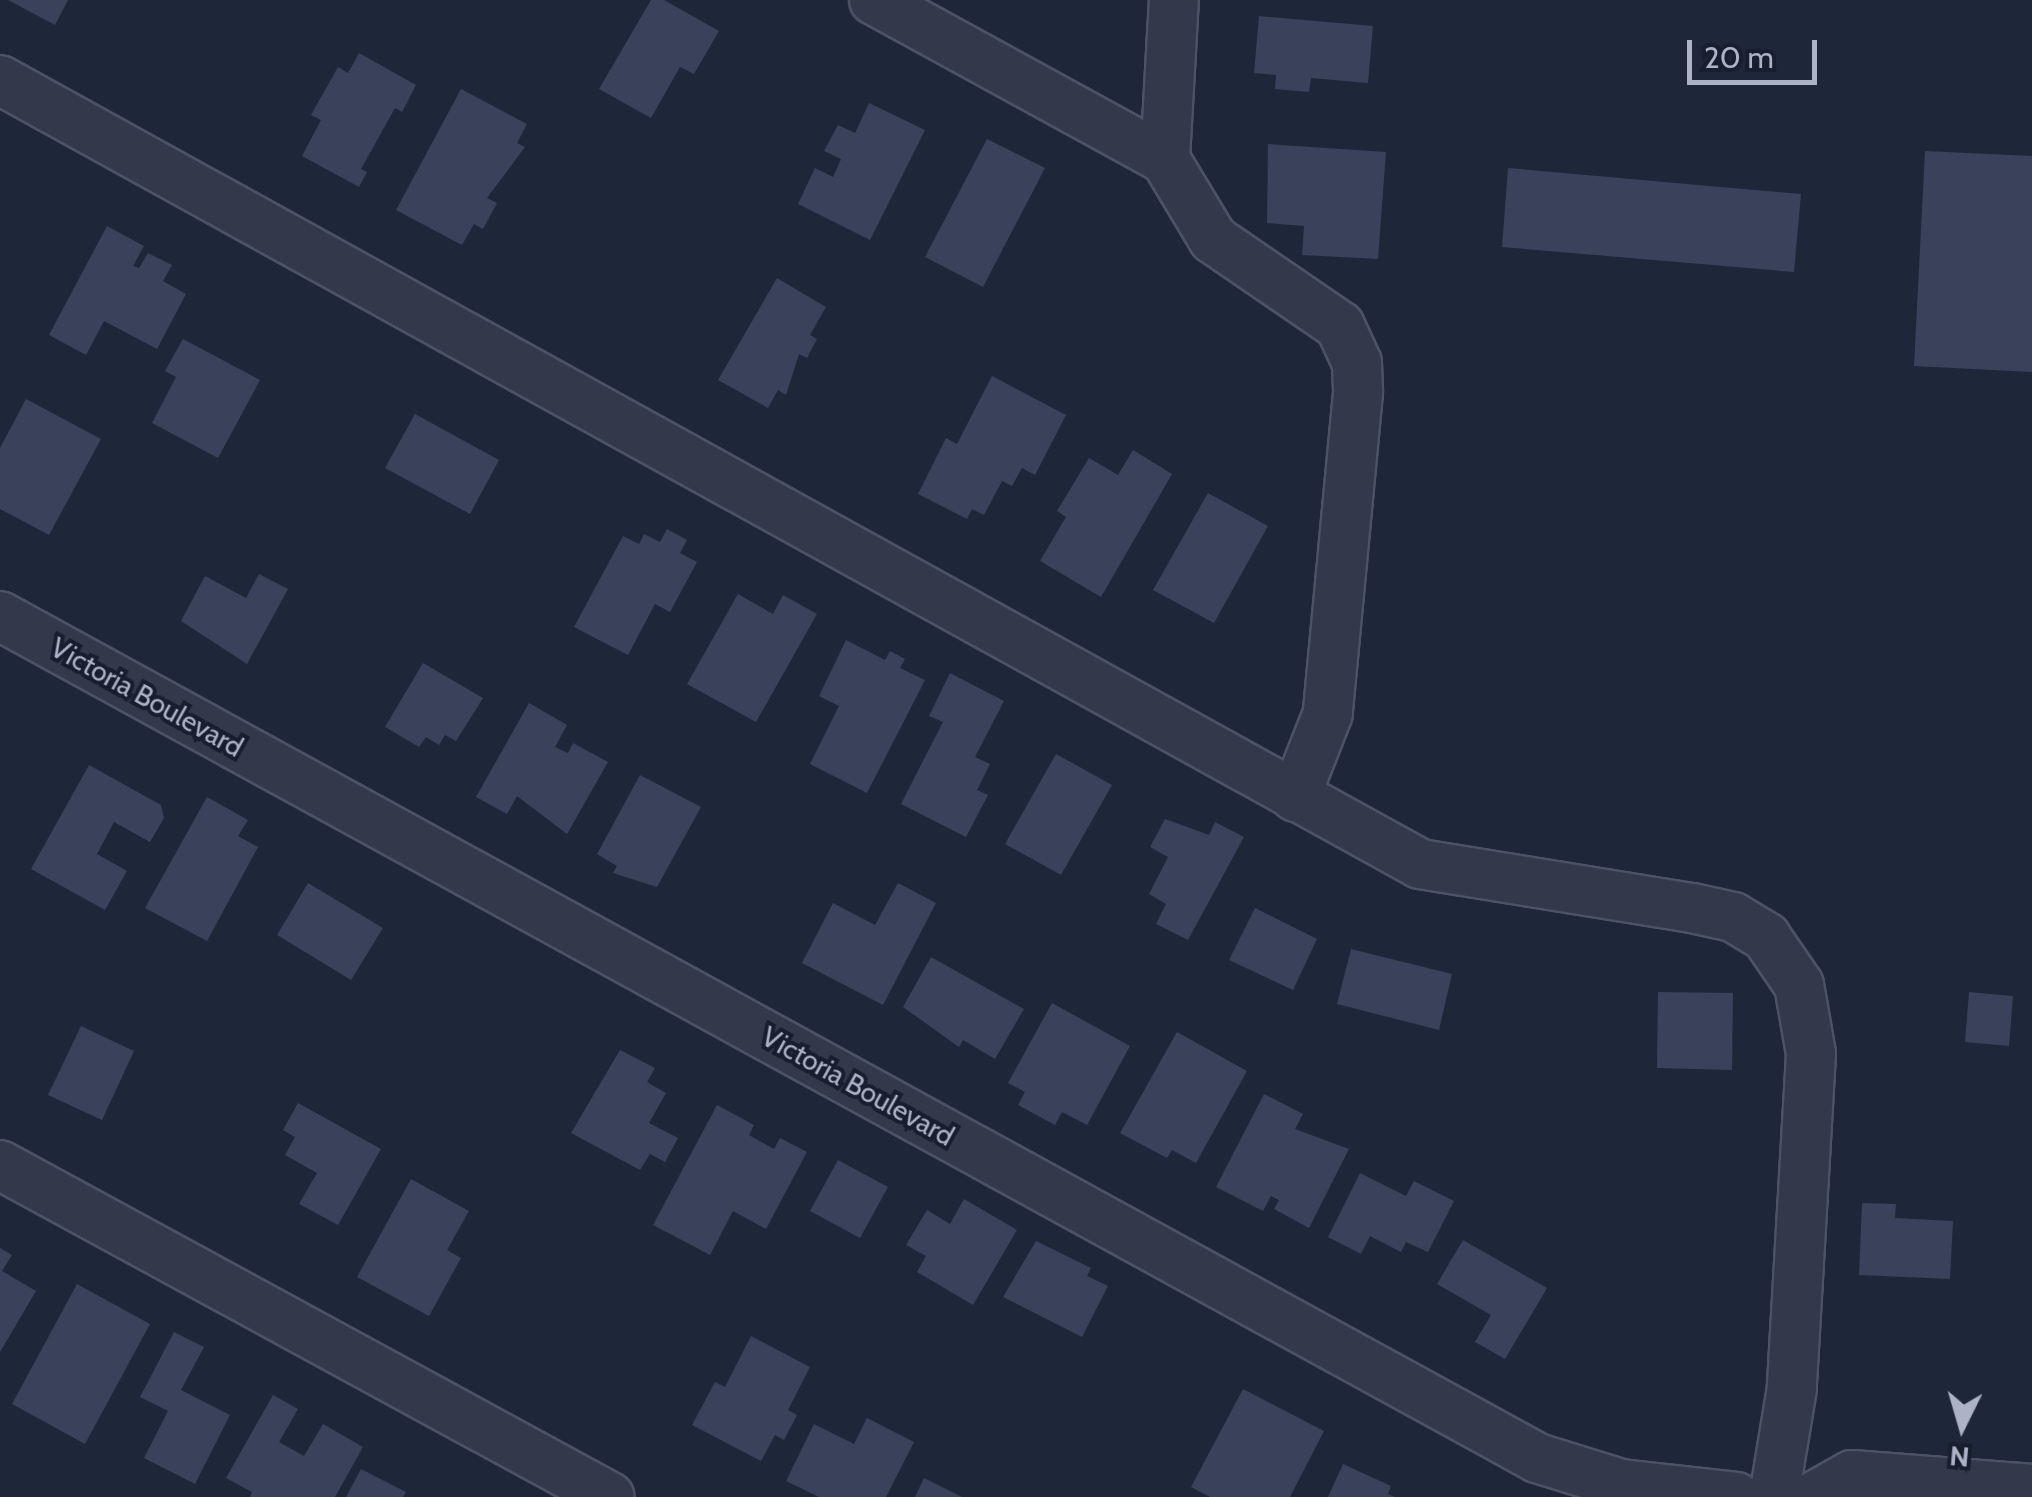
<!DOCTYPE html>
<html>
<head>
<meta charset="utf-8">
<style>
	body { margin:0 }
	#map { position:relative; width:2032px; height:1497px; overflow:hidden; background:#1e263a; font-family:Cabin,sans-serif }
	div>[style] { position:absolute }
	.building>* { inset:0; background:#39425a }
	.roads { filter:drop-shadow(2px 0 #4c5365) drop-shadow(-2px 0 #4c5365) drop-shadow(0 2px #4c5365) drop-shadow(0 -2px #4c5365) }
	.minor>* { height:48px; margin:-24px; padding:0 24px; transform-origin:24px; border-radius:24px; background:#32394a }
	span { translate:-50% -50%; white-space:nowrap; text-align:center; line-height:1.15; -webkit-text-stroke:8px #171e2e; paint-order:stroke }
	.street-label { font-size:28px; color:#acb3c7 }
	.north { position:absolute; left:1912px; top:1377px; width:100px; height:100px; -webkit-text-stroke:8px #171e2e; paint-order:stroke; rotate:185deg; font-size:28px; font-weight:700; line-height:40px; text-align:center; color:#acb3c7 }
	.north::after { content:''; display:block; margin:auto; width:35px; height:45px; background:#acb3c7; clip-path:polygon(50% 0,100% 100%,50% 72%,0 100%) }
	.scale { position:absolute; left:1687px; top:40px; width:130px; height:45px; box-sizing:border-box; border:5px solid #acb3c7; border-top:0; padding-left:12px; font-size:30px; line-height:35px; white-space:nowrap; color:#acb3c7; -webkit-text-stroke:8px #171e2e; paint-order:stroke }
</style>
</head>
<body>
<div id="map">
	<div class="building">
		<i style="clip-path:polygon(8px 0,68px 0,55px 25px)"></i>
		<i style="clip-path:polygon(651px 0,664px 0,719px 31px,694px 74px,680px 67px,651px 118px,599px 89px)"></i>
		<i style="clip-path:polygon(1259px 16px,1373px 26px,1368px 83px,1311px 78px,1309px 92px,1275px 89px,1276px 75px,1254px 73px)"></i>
		<i style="clip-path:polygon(359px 53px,416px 85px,402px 112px,395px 108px,361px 169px,367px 172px,359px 187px,302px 156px,321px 120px,311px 115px,338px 67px,348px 73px)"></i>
		<i style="clip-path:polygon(461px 89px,527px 124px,517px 143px,525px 147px,487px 198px,497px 203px,483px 229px,474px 224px,462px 245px,396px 210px)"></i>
		<i style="clip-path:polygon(869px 103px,925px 130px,870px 240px,798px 204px,815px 168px,833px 177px,841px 159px,824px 151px,838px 125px,855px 133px)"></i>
		<i style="clip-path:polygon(987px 139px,1045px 168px,983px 287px,925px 257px)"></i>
		<i style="clip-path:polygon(1268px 144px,1386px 152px,1378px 259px,1302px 255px,1304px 226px,1267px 223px)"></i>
		<i style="clip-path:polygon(1925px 151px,2032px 156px,2032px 372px,1914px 366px)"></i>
		<i style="clip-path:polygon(1508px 168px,1801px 194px,1794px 272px,1502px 247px)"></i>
		<i style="clip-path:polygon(107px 226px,144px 246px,133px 266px,139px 268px,148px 253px,172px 265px,163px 281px,186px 294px,157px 349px,104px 321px,86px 355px,49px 335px)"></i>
		<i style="clip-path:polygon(777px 278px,826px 307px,810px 335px,817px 339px,807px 358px,799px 354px,786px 395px,778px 390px,768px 408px,718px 380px)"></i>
		<i style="clip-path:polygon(183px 339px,260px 380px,218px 458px,152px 423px,176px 377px,165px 371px)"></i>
		<i style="clip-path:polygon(992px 376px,1066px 415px,1035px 475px,1022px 468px,1012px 486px,1002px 481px,984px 515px,972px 509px,967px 519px,918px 494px,946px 438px,957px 444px)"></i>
		<i style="clip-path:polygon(26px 399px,101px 439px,49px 535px,0 509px,0 448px)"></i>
		<i style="clip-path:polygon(415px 414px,499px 460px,470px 514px,385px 468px)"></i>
		<i style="clip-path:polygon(1133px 450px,1172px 474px,1101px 597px,1040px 561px,1066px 517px,1057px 511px,1089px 458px,1118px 475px)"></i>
		<i style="clip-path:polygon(1208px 493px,1268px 526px,1214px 623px,1153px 590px)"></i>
		<i style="clip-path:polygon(667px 529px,687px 540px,680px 553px,697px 562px,670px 612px,655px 604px,628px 655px,574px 627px,623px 536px,639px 544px,644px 534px,660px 542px)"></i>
		<i style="clip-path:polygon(259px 574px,288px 589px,247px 664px,181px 621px,205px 576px,246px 598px)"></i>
		<i style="clip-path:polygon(738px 594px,773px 614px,783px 595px,817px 614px,756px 722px,687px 684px)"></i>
		<i style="clip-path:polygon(846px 640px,885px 660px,890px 651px,905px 659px,900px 668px,925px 680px,867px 793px,810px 764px,839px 706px,819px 696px)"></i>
		<i style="clip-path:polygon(423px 663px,483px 698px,456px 741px,445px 735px,439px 745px,426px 737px,419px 747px,385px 727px)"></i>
		<i style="clip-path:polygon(950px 673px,1004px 701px,975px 757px,990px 764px,977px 790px,988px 795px,966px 837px,901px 804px,943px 722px,929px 716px)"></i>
		<i style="clip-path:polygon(529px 703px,567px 725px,555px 747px,568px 753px,573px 743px,608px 762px,567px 834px,517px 796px,507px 814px,476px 797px)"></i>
		<i style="clip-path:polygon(1056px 754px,1112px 785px,1061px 875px,1005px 844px)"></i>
		<i style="clip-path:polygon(89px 765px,161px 805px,164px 818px,150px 842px,114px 822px,97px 854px,127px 871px,105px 910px,31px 869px)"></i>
		<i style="clip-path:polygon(640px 775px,701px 807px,657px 887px,613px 873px,617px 866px,597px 854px)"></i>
		<i style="clip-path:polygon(207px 797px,248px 820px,238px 836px,258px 847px,207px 941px,145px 908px)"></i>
		<i style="clip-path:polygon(1165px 819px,1209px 835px,1215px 822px,1244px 837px,1188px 940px,1156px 924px,1166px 904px,1149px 894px,1168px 857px,1150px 847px)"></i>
		<i style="clip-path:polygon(308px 883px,383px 928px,351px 980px,277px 935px)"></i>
		<i style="clip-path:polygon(898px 883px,936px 903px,883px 1005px,802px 963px,833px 903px,875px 925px)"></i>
		<i style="clip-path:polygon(1255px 908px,1317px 939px,1293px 990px,1229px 960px)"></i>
		<i style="clip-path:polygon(1351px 949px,1452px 974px,1439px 1030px,1337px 1004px)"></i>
		<i style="clip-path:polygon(931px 957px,1024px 1009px,995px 1059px,963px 1040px,959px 1047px,903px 1007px)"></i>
		<i style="clip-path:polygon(1658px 992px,1733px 993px,1732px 1070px,1657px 1068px)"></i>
		<i style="clip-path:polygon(1969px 992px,2013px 996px,2009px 1046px,1965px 1042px)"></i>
		<i style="clip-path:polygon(1052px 1003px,1130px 1046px,1087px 1125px,1062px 1112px,1055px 1125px,1018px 1105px,1025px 1092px,1008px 1083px)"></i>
		<i style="clip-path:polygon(81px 1026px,134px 1051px,102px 1120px,48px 1095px)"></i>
		<i style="clip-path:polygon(1177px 1032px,1247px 1071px,1196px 1163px,1172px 1150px,1167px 1158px,1120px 1133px)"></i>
		<i style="clip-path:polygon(620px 1050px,655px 1068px,647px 1082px,666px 1093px,649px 1123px,678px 1138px,665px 1162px,650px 1154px,640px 1170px,571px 1133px)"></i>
		<i style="clip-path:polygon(1264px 1094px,1303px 1114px,1295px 1129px,1349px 1149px,1309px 1228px,1274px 1209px,1279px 1200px,1271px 1196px,1263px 1211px,1216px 1187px)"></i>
		<i style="clip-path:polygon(298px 1103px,381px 1149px,338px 1225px,299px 1204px,317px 1173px,285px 1155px,295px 1137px,283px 1130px)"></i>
		<i style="clip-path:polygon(717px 1105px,754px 1125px,749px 1135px,774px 1149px,780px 1138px,807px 1152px,766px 1229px,733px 1211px,710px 1255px,653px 1225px)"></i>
		<i style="clip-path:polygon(838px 1160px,888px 1187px,860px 1238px,810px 1211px)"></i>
		<i style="clip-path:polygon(1360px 1173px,1406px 1196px,1414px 1181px,1454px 1201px,1428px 1252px,1406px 1242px,1401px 1252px,1370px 1236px,1361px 1254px,1328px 1237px)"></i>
		<i style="clip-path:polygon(411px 1179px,469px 1211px,447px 1250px,461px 1258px,429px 1316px,357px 1277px)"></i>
		<i style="clip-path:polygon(964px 1199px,1017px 1230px,973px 1305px,917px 1272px,926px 1256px,906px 1245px,927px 1210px,950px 1224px)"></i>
		<i style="clip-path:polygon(1862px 1203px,1896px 1204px,1895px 1218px,1953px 1221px,1950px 1279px,1859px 1275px)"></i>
		<i style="clip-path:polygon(1463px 1240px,1547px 1288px,1505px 1359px,1475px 1342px,1491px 1315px,1437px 1284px)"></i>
		<i style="clip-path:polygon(1036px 1241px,1091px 1268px,1087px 1276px,1108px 1286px,1082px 1337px,1003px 1297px)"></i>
		<i style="clip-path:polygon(0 1248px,12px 1255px,2px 1271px,36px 1291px,0 1352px)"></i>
		<i style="clip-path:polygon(77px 1284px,150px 1324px,85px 1444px,12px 1404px)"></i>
		<i style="clip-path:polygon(174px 1332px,204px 1347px,181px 1390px,230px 1415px,195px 1484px,144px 1458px,168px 1411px,140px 1397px)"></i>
		<i style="clip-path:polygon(751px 1336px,810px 1367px,788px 1410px,797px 1415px,784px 1440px,775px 1435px,761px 1461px,692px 1425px,715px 1382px,725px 1387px)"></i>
		<i style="clip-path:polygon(1243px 1389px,1324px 1431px,1290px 1497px,1210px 1497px,1191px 1487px)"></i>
		<i style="clip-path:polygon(273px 1395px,298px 1409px,279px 1442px,304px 1456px,323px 1424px,363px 1447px,335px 1497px,250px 1497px,252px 1492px,226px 1478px)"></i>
		<i style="clip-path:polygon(867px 1418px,914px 1442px,886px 1497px,819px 1497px,786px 1481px,814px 1424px,854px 1444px)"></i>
		<i style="clip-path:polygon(1343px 1464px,1391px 1486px,1388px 1494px,1395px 1497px,1328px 1497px)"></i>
		<i style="clip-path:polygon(361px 1469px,406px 1492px,403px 1497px,346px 1497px)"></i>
		<i style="clip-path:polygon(924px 1478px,962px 1497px,915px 1497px)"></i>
	</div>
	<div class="roads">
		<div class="minor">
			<i style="left:874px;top:0;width:332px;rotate:28.7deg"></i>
			<i style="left:1165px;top:159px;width:93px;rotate:59deg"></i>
			<i style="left:1213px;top:239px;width:154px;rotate:34.4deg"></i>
			<i style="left:1340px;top:326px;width:41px;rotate:65.3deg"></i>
			<i style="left:1357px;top:363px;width:30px;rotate:88deg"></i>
			<i style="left:1358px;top:393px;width:321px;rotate:95.4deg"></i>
			<i style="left:1328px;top:713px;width:90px;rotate:111.4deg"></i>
			<i style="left:0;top:80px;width:1622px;rotate:28.9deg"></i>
			<i style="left:1420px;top:864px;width:276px;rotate:9.2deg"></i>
			<i style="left:1692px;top:908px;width:42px;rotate:12.4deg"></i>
			<i style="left:1733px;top:917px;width:39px;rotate:31deg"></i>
			<i style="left:1766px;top:937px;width:58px;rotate:55.5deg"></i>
			<i style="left:1799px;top:985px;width:70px;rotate:80.1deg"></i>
			<i style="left:1811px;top:1054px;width:335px;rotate:93.3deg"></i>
			<i style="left:1792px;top:1388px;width:110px;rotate:99.4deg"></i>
			<i style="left:1165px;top:159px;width:159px;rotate:-86.8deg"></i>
			<i style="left:0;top:616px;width:1753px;rotate:28.71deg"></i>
			<i style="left:1537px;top:1458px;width:88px;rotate:17.2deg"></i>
			<i style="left:1621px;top:1484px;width:116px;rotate:6.4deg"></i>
			<i style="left:0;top:1165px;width:694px;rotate:28.56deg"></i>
			<i style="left:1813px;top:1497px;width:45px;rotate:-29.4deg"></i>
			<i style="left:1852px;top:1475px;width:181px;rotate:4.4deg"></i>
		</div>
	</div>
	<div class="street-label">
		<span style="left:147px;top:697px;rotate:29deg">Victoria Boulevard</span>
		<span style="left:858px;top:1086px;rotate:29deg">Victoria Boulevard</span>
	</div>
	<div class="north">N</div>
	<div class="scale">20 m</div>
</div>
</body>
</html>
